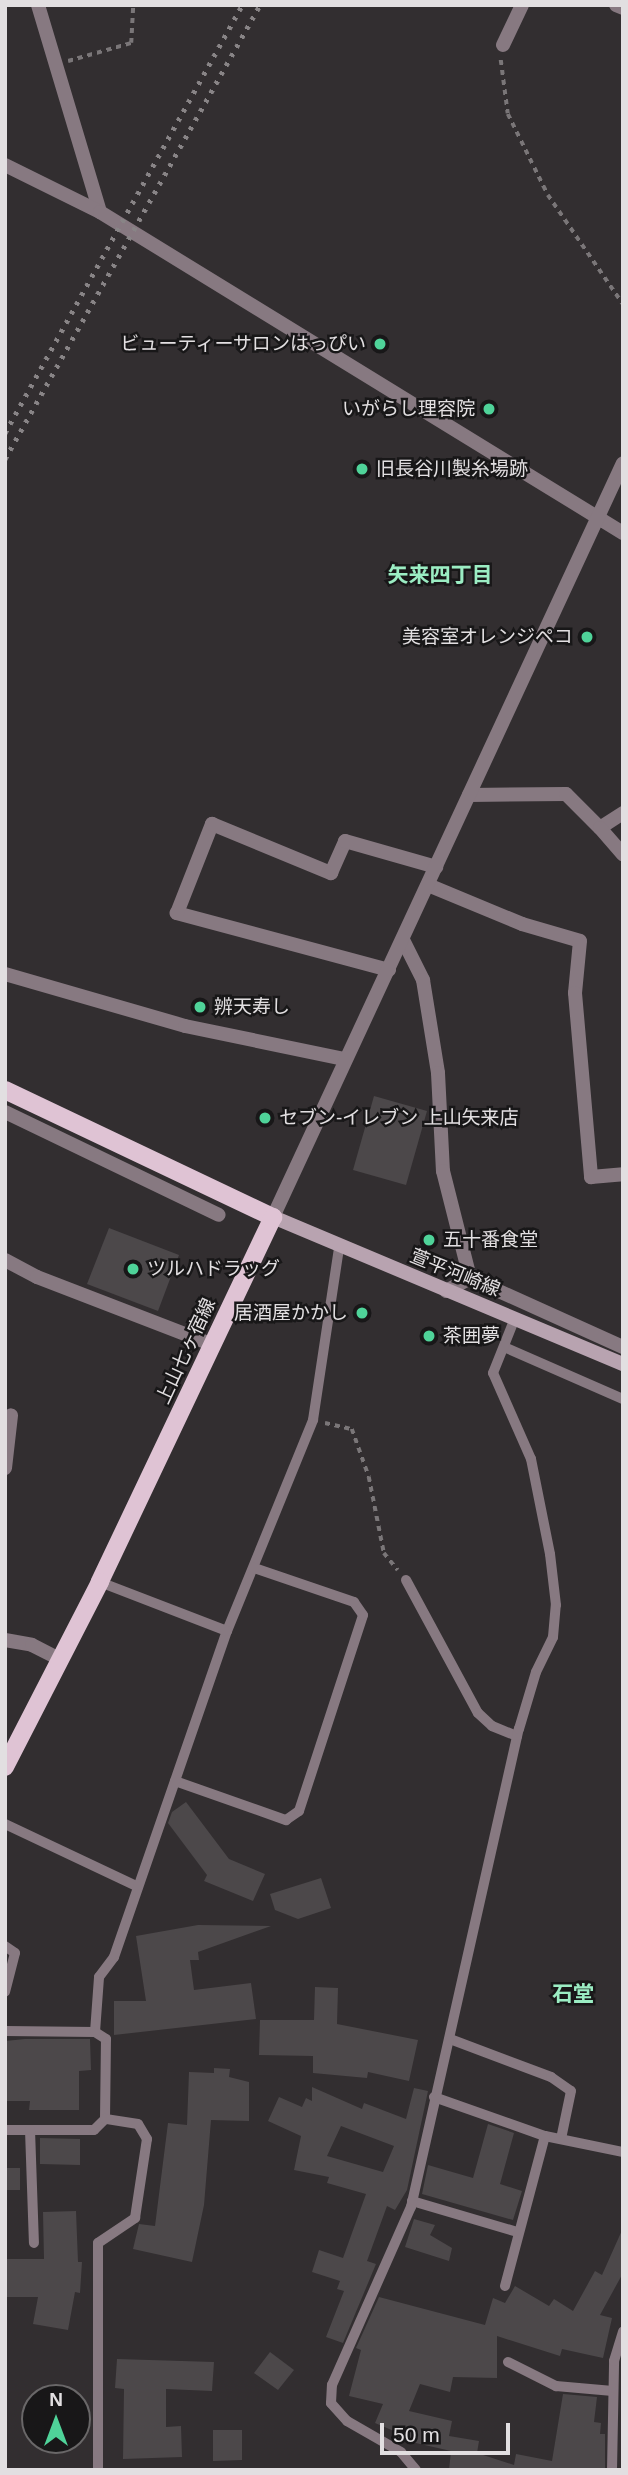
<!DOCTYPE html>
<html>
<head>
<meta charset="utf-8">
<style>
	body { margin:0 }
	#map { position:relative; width:628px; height:2475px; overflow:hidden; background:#322e30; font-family:Helvetica,"Noto Sans JP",sans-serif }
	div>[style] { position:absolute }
	.building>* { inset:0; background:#4c484a }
	.path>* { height:3.5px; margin-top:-1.75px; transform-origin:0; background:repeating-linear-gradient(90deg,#7a7678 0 5px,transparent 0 10px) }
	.service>* { height:10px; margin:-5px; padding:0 5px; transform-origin:5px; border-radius:5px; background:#877981 }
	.minor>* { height:14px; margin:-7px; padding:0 7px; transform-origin:7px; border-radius:7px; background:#877981 }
	.tertiary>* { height:14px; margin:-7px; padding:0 7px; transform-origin:7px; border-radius:7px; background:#877981 }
	.secondary>* { height:14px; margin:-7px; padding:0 7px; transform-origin:7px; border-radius:7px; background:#b8a3b0 }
	.primary>* { height:18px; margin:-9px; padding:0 9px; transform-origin:9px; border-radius:9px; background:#dfc3d4 }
	.rail>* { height:5px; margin-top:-2.5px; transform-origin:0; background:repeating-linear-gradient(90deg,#888486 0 3.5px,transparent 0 10.5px) }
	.dots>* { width:19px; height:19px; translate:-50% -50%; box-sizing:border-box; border:4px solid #181718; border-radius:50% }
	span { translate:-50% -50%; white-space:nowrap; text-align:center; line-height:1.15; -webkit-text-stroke:5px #181718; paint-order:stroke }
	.poi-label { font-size:19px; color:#e2dfe1 }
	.right { translate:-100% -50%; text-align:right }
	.left { translate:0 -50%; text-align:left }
	.street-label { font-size:19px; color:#e2dfe1 }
	.neighbourhood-label { font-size:21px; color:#9bedc3; font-weight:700 }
	.frame { position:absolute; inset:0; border:7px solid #e2dfe1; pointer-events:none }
	.north { position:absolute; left:21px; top:2384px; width:70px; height:70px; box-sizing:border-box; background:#181718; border:2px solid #696768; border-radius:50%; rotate:0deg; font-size:19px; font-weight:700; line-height:28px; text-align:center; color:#e2dfe1 }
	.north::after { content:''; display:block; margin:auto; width:24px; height:32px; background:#4fd399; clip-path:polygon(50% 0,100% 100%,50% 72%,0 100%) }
	.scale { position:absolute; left:380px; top:2423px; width:130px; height:32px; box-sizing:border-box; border:4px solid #e2dfe1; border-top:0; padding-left:9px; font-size:21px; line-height:24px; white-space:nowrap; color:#e2dfe1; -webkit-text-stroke:5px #181718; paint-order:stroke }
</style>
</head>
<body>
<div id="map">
	<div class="building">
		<i style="clip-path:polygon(374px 1096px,427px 1111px,406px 1185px,353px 1170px)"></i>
		<i style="clip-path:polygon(109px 1228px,179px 1255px,158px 1311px,87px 1284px)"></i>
		<i style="clip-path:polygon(186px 1802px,229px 1859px,265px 1874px,253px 1901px,204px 1881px,207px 1875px,168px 1823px,172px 1812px)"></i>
		<i style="clip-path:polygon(321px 1878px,331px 1908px,298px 1919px,275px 1910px,270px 1894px)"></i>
		<i style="clip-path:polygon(198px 1925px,271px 1926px,198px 1952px,199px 1960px,190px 1960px,194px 1990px,251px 1983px,256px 2019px,114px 2035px,114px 2001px,146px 2001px,136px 1936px)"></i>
		<i style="clip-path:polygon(315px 1987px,338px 1988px,337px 2024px,418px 2040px,409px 2081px,368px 2072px,367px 2078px,313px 2073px,313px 2056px,259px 2055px,260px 2020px,314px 2020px)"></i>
		<i style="clip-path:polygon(25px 2039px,90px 2039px,91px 2070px,79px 2071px,79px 2110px,29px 2110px,30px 2101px,5px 2101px,5px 2041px)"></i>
		<i style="clip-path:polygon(214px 2068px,230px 2069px,229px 2077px,249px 2082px,249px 2121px,211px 2120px,204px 2205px,192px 2262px,133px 2249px,139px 2224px,155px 2226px,168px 2123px,187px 2125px,189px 2072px,214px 2073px)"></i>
		<i style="clip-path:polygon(evenodd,312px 2087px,362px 2109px,364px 2103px,406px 2119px,414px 2088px,428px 2091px,407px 2190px,395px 2210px,387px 2206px,367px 2261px,376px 2264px,343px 2343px,326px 2337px,344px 2291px,337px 2289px,340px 2281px,312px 2272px,319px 2250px,343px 2258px,366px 2194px,327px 2183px,329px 2177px,294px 2170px,301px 2136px,268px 2121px,279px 2097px,302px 2107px,306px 2098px,312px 2101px,312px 2087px,341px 2126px,394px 2146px,383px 2172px,327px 2156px,341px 2126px)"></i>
		<i style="clip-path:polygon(488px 2124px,514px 2133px,500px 2184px,522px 2191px,513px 2220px,422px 2194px,428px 2165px,473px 2178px)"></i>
		<i style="clip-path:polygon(40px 2138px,80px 2139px,80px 2165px,40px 2164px)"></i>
		<i style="clip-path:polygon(5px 2168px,20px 2168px,20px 2190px,5px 2190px)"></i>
		<i style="clip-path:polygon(76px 2211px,78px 2262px,82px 2262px,80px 2293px,75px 2292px,68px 2330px,33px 2324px,38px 2297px,5px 2297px,5px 2259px,44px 2259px,43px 2212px)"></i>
		<i style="clip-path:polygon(414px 2219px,435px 2225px,430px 2235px,452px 2248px,449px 2261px,405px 2247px)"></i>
		<i style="clip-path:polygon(623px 2228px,623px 2273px,600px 2315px,612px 2318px,603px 2358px,562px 2349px,560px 2356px,497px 2336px,497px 2378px,453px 2377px,450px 2392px,420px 2384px,409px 2411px,452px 2421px,449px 2436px,479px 2441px,477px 2453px,514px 2465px,516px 2454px,552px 2461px,563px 2394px,597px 2397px,594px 2422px,601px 2423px,600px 2434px,605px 2434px,605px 2470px,449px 2470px,451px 2451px,407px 2441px,408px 2437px,375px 2423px,383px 2404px,349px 2396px,361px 2350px,356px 2348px,379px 2297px,485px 2325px,493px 2298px,505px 2303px,515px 2286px,549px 2306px,554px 2299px,573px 2311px,595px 2271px,602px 2275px)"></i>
		<i style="clip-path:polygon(270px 2352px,294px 2370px,278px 2390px,254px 2373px)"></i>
		<i style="clip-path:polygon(117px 2359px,214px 2362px,212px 2391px,166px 2389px,166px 2427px,181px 2426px,182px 2457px,123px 2459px,124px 2389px,115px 2388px)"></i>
		<i style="clip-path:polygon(213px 2430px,242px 2430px,242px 2460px,213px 2461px)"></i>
	</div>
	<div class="path">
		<i style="left:501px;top:60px;width:54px;rotate:82.6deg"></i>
		<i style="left:508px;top:114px;width:90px;rotate:63.7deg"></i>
		<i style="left:548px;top:195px;width:132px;rotate:55.5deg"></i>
		<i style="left:68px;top:61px;width:66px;rotate:-15.9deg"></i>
		<i style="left:131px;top:43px;width:38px;rotate:-87deg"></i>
		<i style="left:325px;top:1423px;width:28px;rotate:13deg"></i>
		<i style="left:352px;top:1429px;width:51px;rotate:70.5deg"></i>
		<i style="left:369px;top:1477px;width:77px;rotate:78.8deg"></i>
		<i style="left:384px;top:1553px;width:22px;rotate:51deg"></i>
	</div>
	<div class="service">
		<i style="left:504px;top:1347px;width:130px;rotate:23.6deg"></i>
		<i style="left:406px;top:1580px;width:151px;rotate:61.6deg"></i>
		<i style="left:478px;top:1713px;width:19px;rotate:43deg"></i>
		<i style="left:492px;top:1726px;width:27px;rotate:22deg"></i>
		<i style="left:227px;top:1631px;width:228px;rotate:-67.8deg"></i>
		<i style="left:313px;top:1420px;width:174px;rotate:-81.4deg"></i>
		<i style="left:175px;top:1781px;width:118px;rotate:19.4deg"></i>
		<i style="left:286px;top:1820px;width:16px;rotate:-35deg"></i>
		<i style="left:299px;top:1811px;width:206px;rotate:-71.9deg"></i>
		<i style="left:363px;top:1615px;width:16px;rotate:-125deg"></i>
		<i style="left:354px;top:1602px;width:106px;rotate:-161.2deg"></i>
		<i style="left:5px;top:1824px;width:147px;rotate:25.3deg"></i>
		<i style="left:5px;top:1946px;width:12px;rotate:35deg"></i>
		<i style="left:15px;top:1953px;width:40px;rotate:104.4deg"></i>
		<i style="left:5px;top:2031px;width:90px;rotate:0.6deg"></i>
		<i style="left:450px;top:2039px;width:108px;rotate:20.6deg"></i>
		<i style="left:551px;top:2077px;width:24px;rotate:35deg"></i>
		<i style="left:571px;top:2091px;width:49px;rotate:101.8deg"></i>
		<i style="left:434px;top:2097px;width:118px;rotate:19.4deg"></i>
		<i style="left:545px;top:2136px;width:80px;rotate:11.6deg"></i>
		<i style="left:5px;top:2130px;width:89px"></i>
		<i style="left:94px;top:2130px;width:16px;rotate:-45deg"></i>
		<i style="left:105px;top:2119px;width:80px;rotate:-89.3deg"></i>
		<i style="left:106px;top:2039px;width:13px;rotate:-148deg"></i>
		<i style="left:95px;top:2032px;width:55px;rotate:-85.8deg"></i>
		<i style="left:99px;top:1977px;width:25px;rotate:-53deg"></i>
		<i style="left:114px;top:1957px;width:345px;rotate:-70.9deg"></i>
		<i style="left:227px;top:1631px;width:136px;rotate:-158.9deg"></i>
		<i style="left:30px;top:2130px;width:113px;rotate:88deg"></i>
		<i style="left:412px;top:2201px;width:109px;rotate:16.4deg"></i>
		<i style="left:505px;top:2286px;width:155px;rotate:-75.1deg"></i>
		<i style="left:508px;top:2362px;width:54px;rotate:26.6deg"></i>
		<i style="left:556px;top:2386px;width:57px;rotate:5deg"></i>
		<i style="left:98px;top:2470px;width:227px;rotate:-90deg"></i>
		<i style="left:98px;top:2243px;width:45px;rotate:-34deg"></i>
		<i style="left:135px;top:2218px;width:80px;rotate:-81.4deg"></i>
		<i style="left:147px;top:2139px;width:17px;rotate:-121deg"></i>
		<i style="left:138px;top:2124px;width:33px;rotate:-171deg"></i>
		<i style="left:416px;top:2470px;width:23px;rotate:-130deg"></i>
		<i style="left:401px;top:2452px;width:62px;rotate:-150.1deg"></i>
		<i style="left:347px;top:2421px;width:24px;rotate:-132deg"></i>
		<i style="left:331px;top:2403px;width:18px;rotate:-87deg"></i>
		<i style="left:332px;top:2385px;width:195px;rotate:-66.1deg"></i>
		<i style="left:411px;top:2207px;width:490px;rotate:-77.3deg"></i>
		<i style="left:519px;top:1729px;width:59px;rotate:-73.4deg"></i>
		<i style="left:536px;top:1672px;width:39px;rotate:-64deg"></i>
		<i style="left:553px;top:1637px;width:32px;rotate:-85deg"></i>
		<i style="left:556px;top:1605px;width:51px;rotate:-96.7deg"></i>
		<i style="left:550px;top:1554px;width:97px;rotate:-101.3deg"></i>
		<i style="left:531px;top:1459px;width:94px;rotate:-113.8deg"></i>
		<i style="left:493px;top:1373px;width:59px;rotate:-68.2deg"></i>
		<i style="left:612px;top:2470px;width:109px;rotate:-88.9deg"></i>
		<i style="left:614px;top:2361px;width:31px;rotate:-73deg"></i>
	</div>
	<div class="minor">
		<i style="left:38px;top:5px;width:216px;rotate:73.3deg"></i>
		<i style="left:616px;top:5px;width:8px;rotate:23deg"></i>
		<i style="left:503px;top:45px;width:44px;rotate:-64.6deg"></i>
		<i style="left:469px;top:795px;width:97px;rotate:-0.6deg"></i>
		<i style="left:566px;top:794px;width:48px;rotate:45deg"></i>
		<i style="left:623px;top:813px;width:27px;rotate:147deg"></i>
		<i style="left:600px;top:828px;width:35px;rotate:49deg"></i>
		<i style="left:428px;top:885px;width:102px;rotate:22.5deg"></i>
		<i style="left:522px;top:924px;width:60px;rotate:16.3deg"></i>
		<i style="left:580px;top:941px;width:52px;rotate:95.5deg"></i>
		<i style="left:575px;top:993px;width:185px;rotate:85deg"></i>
		<i style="left:591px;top:1177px;width:32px;rotate:-5deg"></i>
		<i style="left:403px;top:940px;width:45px;rotate:63.4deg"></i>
		<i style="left:423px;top:980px;width:94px;rotate:80.8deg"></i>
		<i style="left:438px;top:1073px;width:98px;rotate:87.1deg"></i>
		<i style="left:443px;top:1171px;width:110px;rotate:75.8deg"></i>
		<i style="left:389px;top:970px;width:220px;rotate:-165deg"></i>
		<i style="left:177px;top:913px;width:96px;rotate:-68.5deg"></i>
		<i style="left:212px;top:824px;width:129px;rotate:22.4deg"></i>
		<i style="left:331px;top:873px;width:35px;rotate:-66deg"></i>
		<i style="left:345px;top:841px;width:95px;rotate:15.9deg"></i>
		<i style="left:5px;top:974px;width:187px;rotate:16.1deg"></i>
		<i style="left:185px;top:1026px;width:163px;rotate:11.7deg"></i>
		<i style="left:5px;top:1112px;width:237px;rotate:25.7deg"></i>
		<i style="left:5px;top:1260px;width:36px;rotate:28deg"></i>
		<i style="left:37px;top:1277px;width:189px;rotate:21.1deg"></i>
		<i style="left:446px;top:1291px;width:27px;rotate:-28deg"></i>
		<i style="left:470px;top:1278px;width:168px;rotate:24.3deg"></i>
		<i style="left:5px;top:1468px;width:53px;rotate:-83.5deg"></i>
		<i style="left:5px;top:1640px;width:27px;rotate:10deg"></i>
		<i style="left:32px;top:1645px;width:30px;rotate:27deg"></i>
	</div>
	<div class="tertiary">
		<i style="left:5px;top:165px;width:106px;rotate:26.3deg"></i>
		<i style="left:100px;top:212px;width:614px;rotate:31.54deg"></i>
		<i style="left:273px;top:1217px;width:831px;rotate:-65.1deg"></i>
	</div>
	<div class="secondary">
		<i style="left:273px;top:1217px;width:380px;rotate:22.8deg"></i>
	</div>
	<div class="primary">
		<i style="left:5px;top:1090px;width:297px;rotate:25.4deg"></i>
		<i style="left:273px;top:1217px;width:404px;rotate:115.4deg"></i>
		<i style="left:100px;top:1582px;width:208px;rotate:117.2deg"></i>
	</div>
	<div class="rail">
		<i style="left:5px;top:433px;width:489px;rotate:-61deg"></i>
		<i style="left:5px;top:459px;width:521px;rotate:-60.68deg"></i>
	</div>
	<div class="dots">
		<i style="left:380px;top:344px;background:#4fd399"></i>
		<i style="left:489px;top:409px;background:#4fd399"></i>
		<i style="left:362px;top:469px;background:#4fd399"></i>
		<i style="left:587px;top:637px;background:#4fd399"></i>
		<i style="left:200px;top:1007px;background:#4fd399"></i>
		<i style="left:265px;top:1118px;background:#4fd399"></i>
		<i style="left:429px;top:1240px;background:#4fd399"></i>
		<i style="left:133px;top:1269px;background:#4fd399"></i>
		<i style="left:362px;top:1313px;background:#4fd399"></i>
		<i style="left:429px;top:1336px;background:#4fd399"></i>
	</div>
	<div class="poi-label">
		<span class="right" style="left:366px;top:344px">ビューティーサロンはっぴい</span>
		<span class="right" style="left:475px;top:409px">いがらし理容院</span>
		<span class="left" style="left:376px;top:469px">旧長谷川製糸場跡</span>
		<span class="right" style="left:573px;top:637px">美容室オレンジペコ</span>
		<span class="left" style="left:214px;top:1007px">辨天寿し</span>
		<span class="left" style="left:279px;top:1118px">セブン-イレブン 上山矢来店</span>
		<span class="left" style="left:443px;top:1240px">五十番食堂</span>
		<span class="left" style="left:147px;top:1269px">ツルハドラッグ</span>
		<span class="right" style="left:348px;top:1313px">居酒屋かかし</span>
		<span class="left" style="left:443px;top:1336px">茶囲夢</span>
	</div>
	<div class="street-label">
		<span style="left:455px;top:1273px;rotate:22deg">萱平河崎線</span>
		<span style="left:186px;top:1351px;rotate:-65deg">上山七ヶ宿線</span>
	</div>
	<div class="neighbourhood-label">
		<span style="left:440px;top:575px">矢来四丁目</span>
		<span style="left:573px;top:1994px">石堂</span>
	</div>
	<div class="frame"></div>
	<div class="north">N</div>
	<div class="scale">50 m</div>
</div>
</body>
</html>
